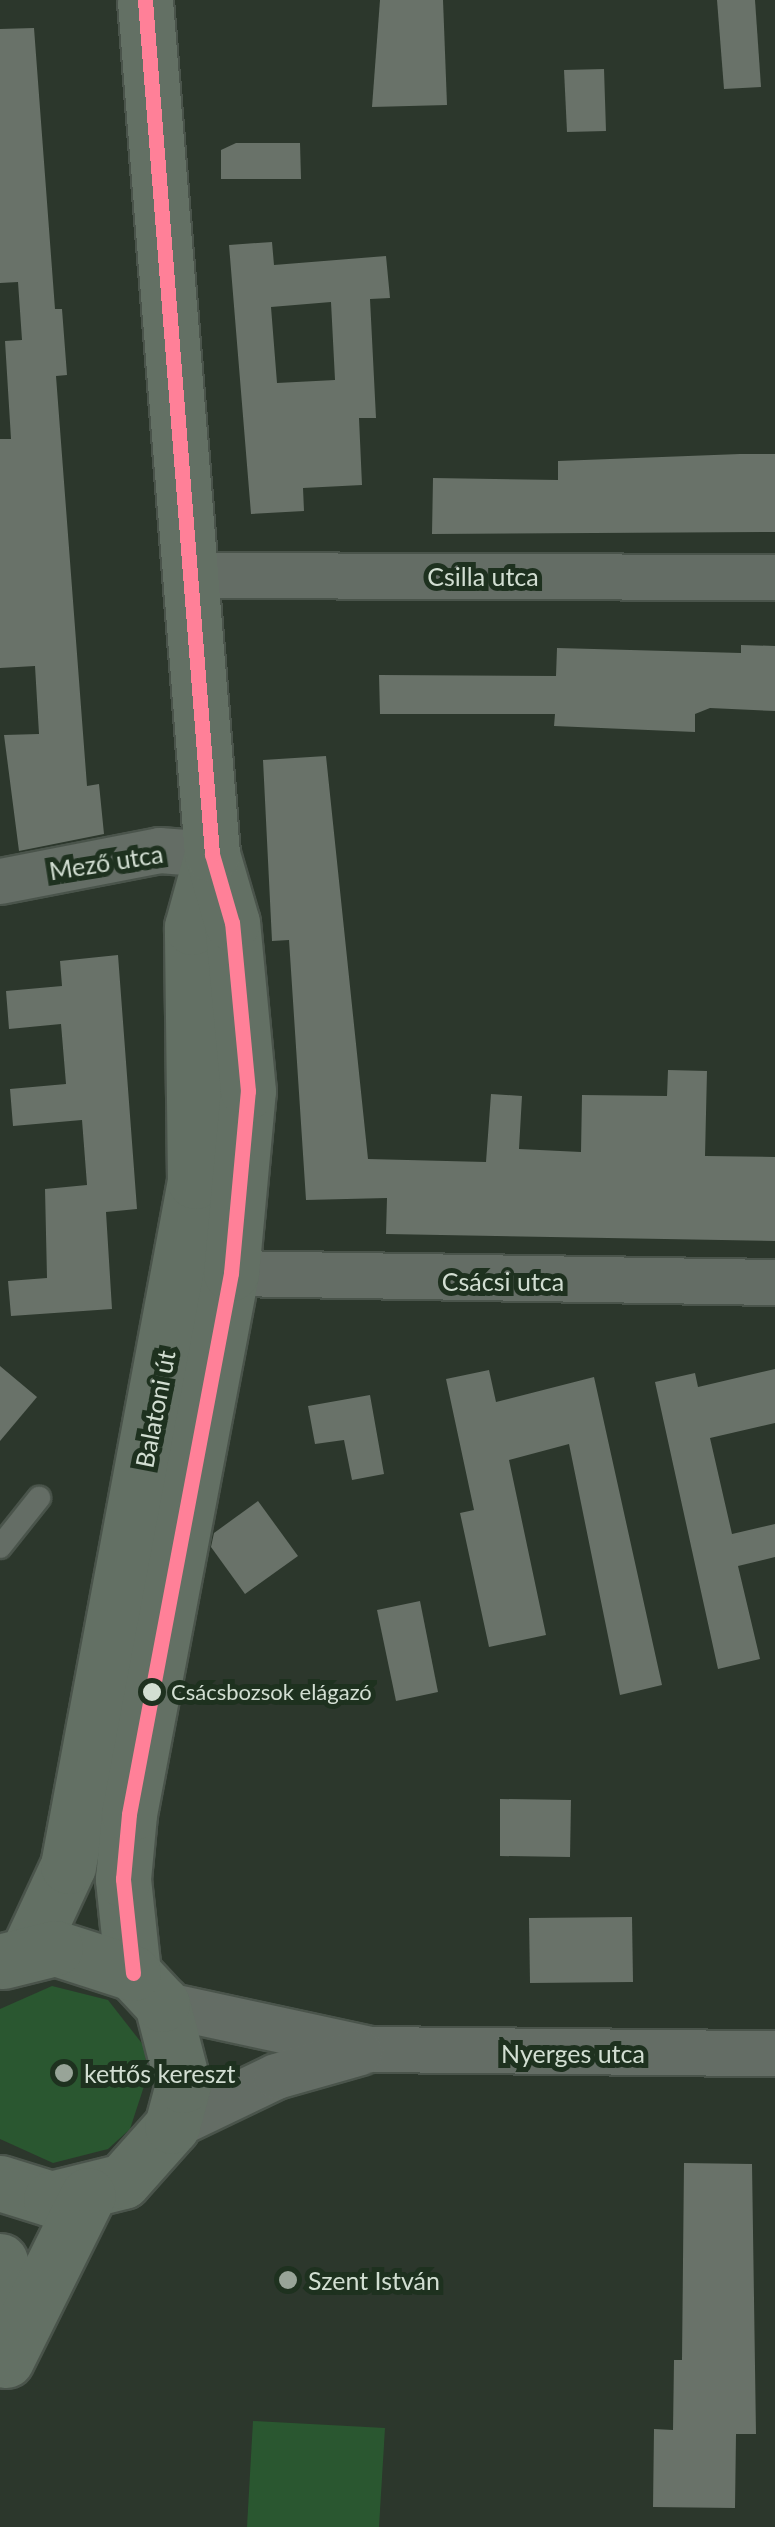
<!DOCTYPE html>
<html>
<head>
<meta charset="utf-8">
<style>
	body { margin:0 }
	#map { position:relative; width:775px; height:2527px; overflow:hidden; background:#2c372c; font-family:Lato,sans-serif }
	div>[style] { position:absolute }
	.green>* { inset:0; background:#2a5730 }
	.building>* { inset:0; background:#697269 }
	.roads { filter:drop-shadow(2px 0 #4a544b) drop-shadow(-2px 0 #4a544b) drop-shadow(0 2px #4a544b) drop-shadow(0 -2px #4a544b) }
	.lane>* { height:22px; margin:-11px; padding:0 11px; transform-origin:11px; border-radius:11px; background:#646d65 }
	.street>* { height:45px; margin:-22.5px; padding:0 22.5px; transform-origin:22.5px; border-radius:22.5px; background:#646d65 }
	.primary>* { height:55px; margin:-27.5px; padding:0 27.5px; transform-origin:27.5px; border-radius:27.5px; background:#637064 }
	.bus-1>* { height:15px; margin:-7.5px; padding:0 7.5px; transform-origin:7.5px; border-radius:7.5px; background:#ff8098 }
	.dots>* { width:28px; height:28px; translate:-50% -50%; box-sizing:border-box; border:5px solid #1e311f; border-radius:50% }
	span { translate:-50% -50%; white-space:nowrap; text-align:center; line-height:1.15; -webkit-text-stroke:10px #1e311f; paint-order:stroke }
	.bus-label { font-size:22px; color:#d2ded2 }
	.left { translate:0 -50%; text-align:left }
	.street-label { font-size:25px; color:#d2ded2 }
	.poi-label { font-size:25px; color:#d2ded2 }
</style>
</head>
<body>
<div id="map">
	<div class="green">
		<i style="clip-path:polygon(52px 1986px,108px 2000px,144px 2046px,148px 2074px,130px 2129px,108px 2149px,53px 2163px,0 2139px,0 2009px)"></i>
		<i style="clip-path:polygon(253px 2421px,385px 2428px,379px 2527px,247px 2527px)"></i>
	</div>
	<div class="building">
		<i style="clip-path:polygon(380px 0,443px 0,447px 105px,372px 107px)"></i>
		<i style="clip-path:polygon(717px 0,755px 0,761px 87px,724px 89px)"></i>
		<i style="clip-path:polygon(34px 28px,55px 309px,62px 309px,67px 375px,56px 376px,87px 786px,99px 784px,104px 834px,19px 851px,4px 735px,39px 734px,35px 666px,0 668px,0 439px,11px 439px,5px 341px,22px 340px,18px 282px,0 283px,0 29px)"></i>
		<i style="clip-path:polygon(604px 69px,606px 131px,567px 132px,564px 70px)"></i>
		<i style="clip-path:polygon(236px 143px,300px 143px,301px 179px,221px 179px,221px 150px)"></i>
		<i style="clip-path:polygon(evenodd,272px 242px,274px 265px,386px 256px,390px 298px,370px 299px,376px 418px,359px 418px,362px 485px,303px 488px,304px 511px,251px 514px,229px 245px,272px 242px,331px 302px,335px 380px,277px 383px,271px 307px,331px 302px)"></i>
		<i style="clip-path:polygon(740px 454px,775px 454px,775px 532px,432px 534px,433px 478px,558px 480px,558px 461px)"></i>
		<i style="clip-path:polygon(741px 645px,775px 646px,775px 711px,710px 708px,695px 714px,695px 732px,554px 726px,555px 714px,380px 714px,379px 675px,556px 676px,557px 648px,741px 653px)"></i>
		<i style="clip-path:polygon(326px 756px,368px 1159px,486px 1162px,491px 1094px,522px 1096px,519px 1149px,581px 1152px,582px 1095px,667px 1096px,668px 1070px,707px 1071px,705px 1156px,775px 1157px,775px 1241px,386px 1234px,387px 1198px,306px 1200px,289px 940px,272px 941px,263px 760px)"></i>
		<i style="clip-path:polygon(118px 955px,137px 1209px,106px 1212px,112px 1309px,11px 1316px,8px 1281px,47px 1278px,45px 1189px,87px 1185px,82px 1120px,13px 1126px,10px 1089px,66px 1084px,61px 1024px,9px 1029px,6px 991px,62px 986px,60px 961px)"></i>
		<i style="clip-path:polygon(0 1366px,37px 1397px,0 1441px)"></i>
		<i style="clip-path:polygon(775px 1369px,775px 1423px,710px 1438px,732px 1534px,775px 1524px,775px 1557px,738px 1566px,760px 1659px,718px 1669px,655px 1382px,695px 1373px,698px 1387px)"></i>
		<i style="clip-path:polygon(489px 1370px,496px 1402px,594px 1377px,662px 1685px,620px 1695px,569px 1444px,509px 1460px,546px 1635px,489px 1647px,460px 1513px,474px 1510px,446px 1379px)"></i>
		<i style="clip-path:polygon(370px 1395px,384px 1474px,352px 1480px,344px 1440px,315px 1444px,308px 1406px)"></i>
		<i style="clip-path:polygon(258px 1501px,298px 1556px,245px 1594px,211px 1547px,214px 1533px)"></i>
		<i style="clip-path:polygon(420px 1601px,438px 1692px,396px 1701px,377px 1610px)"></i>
		<i style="clip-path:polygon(500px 1799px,571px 1800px,570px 1857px,500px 1856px)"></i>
		<i style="clip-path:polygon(632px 1917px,633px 1982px,530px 1983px,529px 1918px)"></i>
		<i style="clip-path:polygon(684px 2163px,752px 2164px,756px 2434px,736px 2434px,735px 2508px,653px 2507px,654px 2429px,673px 2430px,674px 2360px,682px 2360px)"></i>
	</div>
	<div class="roads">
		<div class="lane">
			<i style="left:0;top:1547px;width:63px;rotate:-51.5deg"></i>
		</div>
		<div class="street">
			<i style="left:191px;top:575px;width:584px;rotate:0.2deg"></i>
			<i style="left:0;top:881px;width:162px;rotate:-11deg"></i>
			<i style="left:159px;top:850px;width:53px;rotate:4.3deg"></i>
			<i style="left:231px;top:1273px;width:544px;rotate:0.95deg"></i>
			<i style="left:162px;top:2004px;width:214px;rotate:12.2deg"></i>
			<i style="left:371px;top:2049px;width:404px;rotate:0.6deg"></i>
			<i style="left:172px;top:2126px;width:115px;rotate:-25.7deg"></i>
			<i style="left:276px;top:2076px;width:87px;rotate:-15.9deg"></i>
		</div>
		<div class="primary">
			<i style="left:28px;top:1952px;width:95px;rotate:-65.1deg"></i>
			<i style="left:68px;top:1866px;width:697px;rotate:-79.5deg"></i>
			<i style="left:195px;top:1181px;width:254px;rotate:-90.7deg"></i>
			<i style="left:192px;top:927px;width:76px;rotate:-74.7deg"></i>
			<i style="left:133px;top:1973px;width:95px;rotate:-96.1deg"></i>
			<i style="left:123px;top:1879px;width:65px;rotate:-84.7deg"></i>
			<i style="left:129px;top:1814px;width:551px;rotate:-79.32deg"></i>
			<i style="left:231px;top:1273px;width:183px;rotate:-84.7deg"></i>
			<i style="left:248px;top:1091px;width:169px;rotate:-95.4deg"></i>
			<i style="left:232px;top:923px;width:72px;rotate:-106.2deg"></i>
			<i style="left:212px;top:854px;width:857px;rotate:-94.49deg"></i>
			<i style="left:0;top:2183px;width:53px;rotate:17.4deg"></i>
			<i style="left:51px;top:2199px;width:74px;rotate:-14deg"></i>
			<i style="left:123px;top:2181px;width:74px;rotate:-48.3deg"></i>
			<i style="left:172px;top:2126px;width:42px;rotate:-75deg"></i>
			<i style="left:183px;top:2085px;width:84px;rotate:-104.5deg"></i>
			<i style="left:162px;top:2004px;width:42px;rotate:-133.1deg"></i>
			<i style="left:133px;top:1973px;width:82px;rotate:-162.2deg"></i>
			<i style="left:55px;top:1948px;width:54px;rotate:166deg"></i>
			<i style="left:0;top:2261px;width:97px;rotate:86.5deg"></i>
			<i style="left:6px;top:2360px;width:184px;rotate:-63.6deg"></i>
		</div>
	</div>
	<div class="bus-1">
		<i style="left:133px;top:1973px;width:95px;rotate:-96.1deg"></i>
		<i style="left:123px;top:1879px;width:65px;rotate:-84.7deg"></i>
		<i style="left:129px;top:1814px;width:551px;rotate:-79.32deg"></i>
		<i style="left:231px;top:1273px;width:183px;rotate:-84.7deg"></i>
		<i style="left:248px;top:1091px;width:169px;rotate:-95.4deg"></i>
		<i style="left:232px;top:923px;width:72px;rotate:-106.2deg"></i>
		<i style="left:212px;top:854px;width:857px;rotate:-94.49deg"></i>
	</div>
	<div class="dots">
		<i style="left:152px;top:1692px;background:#d2ded2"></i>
		<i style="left:64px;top:2073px;background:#98a498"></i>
		<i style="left:288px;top:2280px;background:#98a498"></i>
	</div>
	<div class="bus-label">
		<span class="left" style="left:171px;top:1692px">Csácsbozsok elágazó</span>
	</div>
	<div class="street-label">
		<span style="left:483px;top:576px">Csilla utca</span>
		<span style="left:106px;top:862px;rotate:-9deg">Mező utca</span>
		<span style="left:503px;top:1281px">Csácsi utca</span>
		<span style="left:155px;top:1409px;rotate:-79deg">Balatoni út</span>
		<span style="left:573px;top:2053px">Nyerges utca</span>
	</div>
	<div class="poi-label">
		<span class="left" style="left:84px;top:2073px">kettős kereszt</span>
		<span class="left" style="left:308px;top:2280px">Szent István</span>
	</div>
</div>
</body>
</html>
